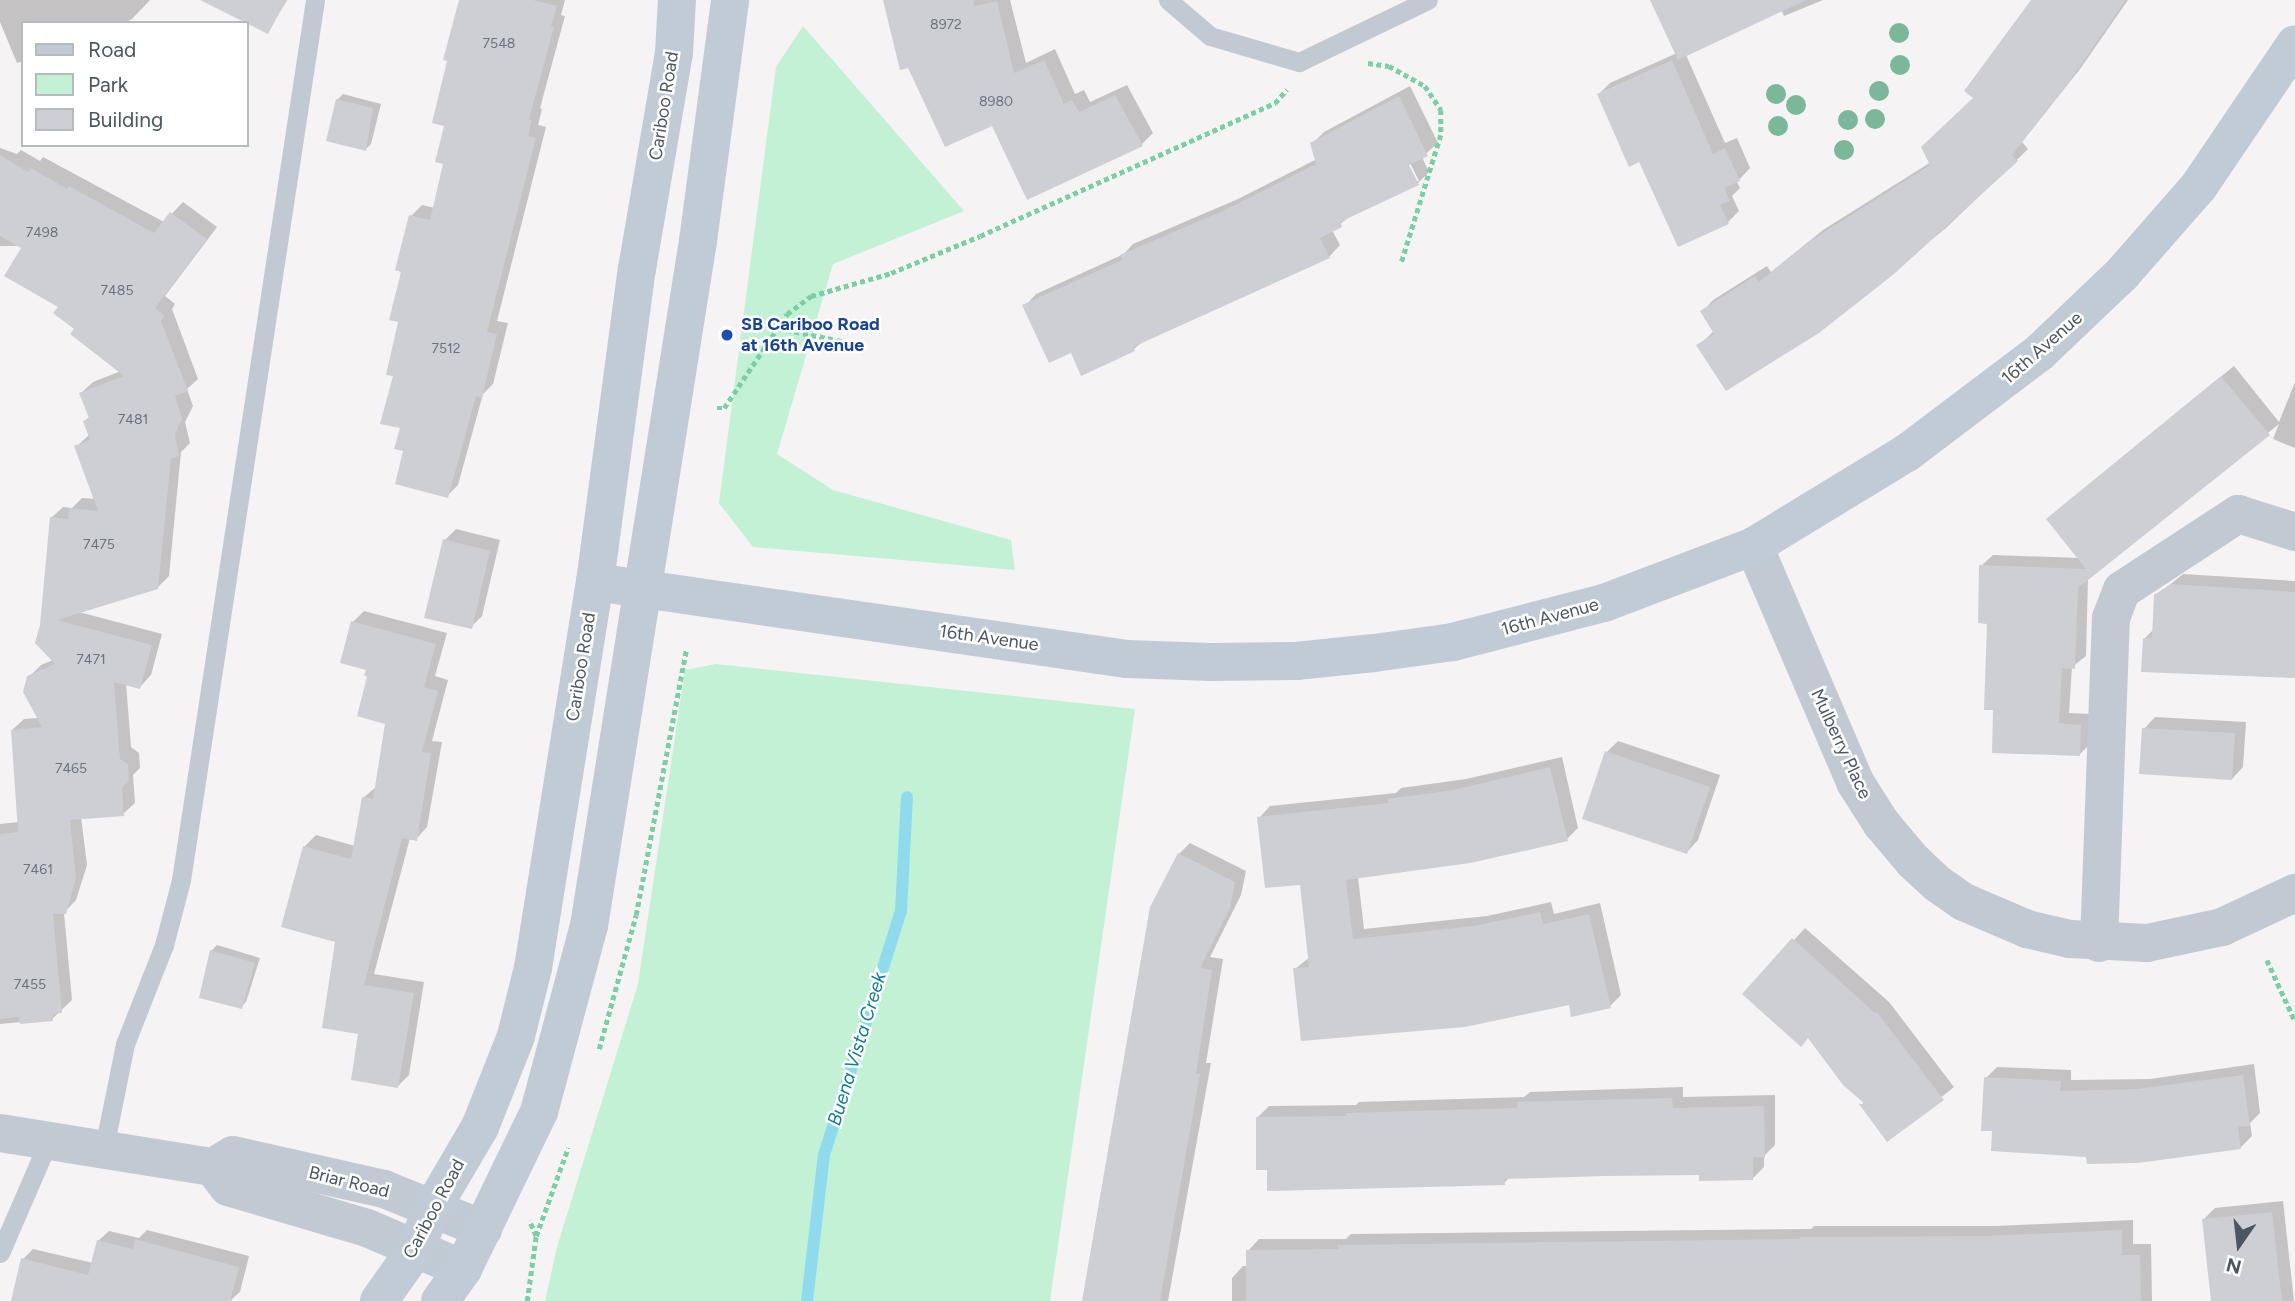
<!DOCTYPE html>
<html>
<head>
<meta charset="utf-8">
<style>
	body { margin:0 }
	#map { position:relative; width:2295px; height:1301px; overflow:hidden; background:#f5f3f3; font-family:Figtree,sans-serif }
	div>[style] { position:absolute }
	.green>* { inset:0; background:#c3f1d5 }
	.shadow>* { inset:0; background:#0003 }
	.stream>* { height:12px; margin:-6px; padding:0 6px; transform-origin:6px; border-radius:6px; background:#90daee }
	.building>* { inset:0; background:#cdcfd5 }
	.path>* { height:4.5px; margin-top:-2.25px; transform-origin:0; background:repeating-linear-gradient(90deg,#7ad0a6 0 5px,transparent 0 8.5px) }
	.lane>* { height:19px; margin:-9.5px; padding:0 9.5px; transform-origin:9.5px; border-radius:9.5px; background:#c1cad2 }
	.street>* { height:38px; margin:-19px; padding:0 19px; transform-origin:19px; border-radius:19px; background:#c1cad2 }
	.secondary>* { height:38px; margin:-19px; padding:0 19px; transform-origin:19px; border-radius:19px; background:#c1cbd6 }
	.trees>* { width:20px; height:20px; margin:-10px; border-radius:50%; background:#7bb799 }
	.dots>* { width:19px; height:19px; translate:-50% -50%; box-sizing:border-box; border:4px solid #fff; border-radius:50% }
	span { translate:-50% -50%; white-space:nowrap; text-align:center; line-height:1.15; -webkit-text-stroke:5px #fff; paint-order:stroke }
	.number-label { font-size:14px; color:#6b747e }
	.number-label span { -webkit-text-stroke-width:0 }
	.street-label { font-size:18px; color:#4a5661 }
	.transit-label { font-size:18px; color:#164399; font-weight:700 }
	.left { translate:0 -50%; text-align:left }
	.water-label { font-size:19px; color:#0c7c9b; font-style:italic }
	.legend { position:absolute; left:21px; top:21px; width:228px; height:126px; box-sizing:border-box; background:#fff; border:2px solid #b7bbc0; margin:0; padding:9px 12px; list-style:none; font-size:21px; color:#4a5661 }
	.legend li { display:flex; align-items:center; gap:14px; height:35px }
	.legend b { width:35px; border:2px solid #b7bbc0 }
	.north { position:absolute; left:2204px; top:1210px; width:70px; height:70px; -webkit-text-stroke:5px #fff; paint-order:stroke; rotate:194deg; font-size:19px; font-weight:700; line-height:28px; text-align:center; color:#4a5661 }
	.north::after { content:''; display:block; margin:auto; width:24px; height:32px; background:#4a5661; clip-path:polygon(50% 0,100% 100%,50% 72%,0 100%) }
</style>
</head>
<body>
<div id="map">
	<div class="green">
		<i style="clip-path:polygon(803px 26px,964px 211px,833px 264px,777px 454px,833px 490px,1011px 540px,1015px 570px,753px 547px,719px 503px,776px 67px)"></i>
		<i style="clip-path:polygon(716px 664px,1135px 709px,1050px 1301px,545px 1301px,557px 1247px,638px 984px,685px 670px)"></i>
	</div>
	<div class="shadow">
		<i style="clip-path:polygon(0 0,150px 0,132px 19px,124px 23px,23px 23px,23px 61px,17px 63px,0 22px)"></i>
		<i style="clip-path:polygon(232px 0,287px 0,268px 32px)"></i>
		<i style="clip-path:polygon(460px 0,565px 0,561px 15px,565px 16px,540px 108px,542px 109px,538px 125px,546px 127px,497px 321px,508px 323px,493px 384px,483px 394px,458px 485px,447px 496px,405px 450px,395px 375px,411px 216px,422px 205px,435px 208px,446px 163px,446px 124px)"></i>
		<i style="clip-path:polygon(885px 0,1010px 0,1026px 63px,1055px 49px,1075px 94px,1084px 90px,1090px 102px,1127px 85px,1153px 133px,1142px 144px,992px 123px)"></i>
		<i style="clip-path:polygon(1652px 0,1823px 0,1784px 16px,1781px 9px,1686px 55px,1725px 143px,1737px 138px,1750px 168px,1737px 182px,1740px 188px,1732px 196px,1739px 211px,1728px 222px,1640px 160px,1599px 94px,1610px 83px,1677px 53px)"></i>
		<i style="clip-path:polygon(2034px 0,2128px 0,2080px 69px,2022px 142px,2028px 149px,1946px 228px,1818px 331px,1699px 345px,1714px 331px,1702px 312px,1713px 300px,1767px 266px,1771px 272px,1823px 230px,1931px 162px,1975px 97px)"></i>
		<i style="clip-path:polygon(evenodd,1410px 86px,1438px 143px,1422px 157px,1429px 172px,1418px 183px,1352px 215px,1332px 230px,1340px 245px,1329px 257px,1142px 342px,1134px 349px,1071px 351px,1025px 306px,1036px 294px,1124px 254px,1133px 244px,1238px 199px,1317px 159px,1312px 144px,1324px 132px,1410px 86px,1407px 157px,1419px 181px,1415px 181px,1404px 158px,1407px 157px)"></i>
		<i style="clip-path:polygon(343px 94px,381px 104px,371px 144px,366px 149px,337px 100px)"></i>
		<i style="clip-path:polygon(0 148px,17px 154px,21px 150px,40px 161px,43px 157px,164px 222px,183px 202px,217px 227px,165px 296px,175px 304px,172px 309px,198px 379px,187px 389px,193px 406px,185px 422px,190px 443px,181px 452px,169px 576px,157px 588px,79px 612px,162px 634px,151px 675px,140px 687px,126px 683px,131px 747px,139px 753px,140px 768px,133px 775px,135px 803px,123px 814px,81px 817px,87px 865px,76px 900px,64px 913px,72px 1000px,52px 1019px,0 1024px,0 824px,19px 822px,12px 730px,24px 719px,38px 718px,29px 677px,41px 665px,53px 660px,42px 626px,51px 518px,63px 507px,72px 508px,82px 498px,96px 499px,76px 447px,90px 434px,85px 421px,90px 416px,81px 393px,93px 382px,121px 371px,76px 328px,24px 246px,0 246px)"></i>
		<i style="clip-path:polygon(2234px 366px,2279px 422px,2295px 382px,2295px 448px,2273px 439px,2279px 424px,2088px 578px,2086px 656px,2072px 667px,2069px 713px,2092px 714px,2091px 743px,2079px 755px,1995px 709px,1981px 566px,1993px 555px,2079px 558px,2060px 508px)"></i>
		<i style="clip-path:polygon(456px 529px,500px 540px,482px 616px,471px 627px,445px 540px)"></i>
		<i style="clip-path:polygon(2183px 574px,2295px 581px,2295px 677px,2145px 638px,2154px 629px,2156px 596px)"></i>
		<i style="clip-path:polygon(364px 611px,447px 633px,435px 676px,448px 680px,432px 741px,442px 742px,427px 827px,416px 839px,410px 838px,374px 974px,424px 982px,409px 1075px,398px 1086px,360px 1033px,337px 941px,304px 847px,316px 835px,355px 846px,363px 798px,376px 787px,387px 722px,353px 622px)"></i>
		<i style="clip-path:polygon(2155px 717px,2246px 722px,2243px 767px,2232px 779px,2144px 729px)"></i>
		<i style="clip-path:polygon(1618px 741px,1720px 775px,1698px 840px,1687px 852px,1607px 752px)"></i>
		<i style="clip-path:polygon(1562px 757px,1578px 828px,1567px 839px,1358px 877px,1364px 929px,1487px 916px,1551px 902px,1554px 914px,1600px 903px,1621px 995px,1610px 1006px,1295px 969px,1310px 957px,1302px 883px,1259px 818px,1270px 806px,1396px 793px,1401px 788px,1466px 779px)"></i>
		<i style="clip-path:polygon(1190px 843px,1246px 871px,1241px 895px,1210px 957px,1223px 959px,1206px 1063px,1211px 1063px,1168px 1301px,1084px 1301px,1179px 854px)"></i>
		<i style="clip-path:polygon(1805px 928px,1889px 1002px,1954px 1087px,1888px 1140px,1862px 1105px,1864px 1102px,1794px 940px)"></i>
		<i style="clip-path:polygon(217px 945px,260px 958px,246px 1002px,241px 1007px,201px 997px,212px 950px)"></i>
		<i style="clip-path:polygon(2254px 1064px,2260px 1113px,2250px 1123px,2252px 1136px,2240px 1148px,2088px 1155px,1994px 1130px,1986px 1078px,1997px 1067px,2071px 1070px,2071px 1080px,2150px 1079px)"></i>
		<i style="clip-path:polygon(1683px 1087px,1683px 1097px,1775px 1095px,1775px 1145px,1764px 1156px,1764px 1167px,1753px 1178px,1701px 1173px,1510px 1177px,1504px 1183px,1269px 1168px,1258px 1117px,1269px 1106px,1356px 1105px,1359px 1102px,1524px 1097px,1530px 1092px)"></i>
		<i style="clip-path:polygon(2283px 1201px,2294px 1301px,2213px 1301px,2203px 1220px,2215px 1208px)"></i>
		<i style="clip-path:polygon(2133px 1220px,2133px 1244px,2151px 1244px,2152px 1301px,1232px 1301px,1232px 1278px,1243px 1266px,1248px 1266px,1248px 1251px,1259px 1239px,1346px 1239px,1351px 1234px,1811px 1229px,1814px 1226px,1996px 1226px)"></i>
		<i style="clip-path:polygon(147px 1230px,249px 1256px,240px 1292px,230px 1301px,13px 1301px,23px 1259px,33px 1249px,93px 1263px,98px 1241px,109px 1231px,139px 1238px)"></i>
	</div>
	<div class="stream">
		<i style="left:807px;top:1301px;width:147px;rotate:-83.4deg"></i>
		<i style="left:824px;top:1155px;width:256px;rotate:-72.5deg"></i>
		<i style="left:901px;top:911px;width:114px;rotate:-87deg"></i>
	</div>
	<div class="building">
		<i style="clip-path:polygon(200px 0,286px 0,268px 34px)"></i>
		<i style="clip-path:polygon(459px 0,533px 0,557px 6px,551px 26px,554px 27px,529px 119px,532px 120px,528px 136px,536px 138px,487px 332px,497px 334px,482px 398px,476px 396px,448px 498px,395px 484px,403px 451px,394px 449px,400px 428px,380px 424px,393px 376px,386px 375px,398px 322px,389px 320px,401px 272px,395px 270px,409px 215px,430px 220px,443px 164px,435px 162px,444px 126px,432px 123px,447px 61px,443px 60px)"></i>
		<i style="clip-path:polygon(883px 0,973px 0,974px 6px,997px 1px,1014px 73px,1044px 60px,1064px 104px,1072px 100px,1079px 112px,1115px 95px,1143px 146px,1027px 200px,992px 126px,945px 147px,908px 68px,900px 70px)"></i>
		<i style="clip-path:polygon(1650px 0,1806px 0,1678px 60px)"></i>
		<i style="clip-path:polygon(2031px 0,2126px 0,2069px 82px,2012px 155px,2018px 161px,1894px 274px,1819px 333px,1726px 391px,1696px 345px,1714px 334px,1700px 311px,1755px 276px,1759px 282px,1810px 241px,1930px 165px,1921px 147px,1973px 98px,1964px 91px)"></i>
		<i style="clip-path:polygon(1672px 60px,1713px 154px,1725px 148px,1740px 181px,1724px 188px,1730px 201px,1720px 205px,1729px 224px,1678px 247px,1639px 162px,1629px 167px,1597px 94px)"></i>
		<i style="clip-path:polygon(1399px 96px,1428px 156px,1409px 165px,1419px 185px,1340px 222px,1342px 227px,1320px 238px,1330px 258px,1133px 347px,1135px 351px,1081px 376px,1071px 353px,1049px 363px,1022px 305px,1122px 260px,1120px 255px,1225px 210px,1316px 164px,1310px 143px)"></i>
		<i style="clip-path:polygon(336px 99px,373px 108px,366px 151px,326px 141px)"></i>
		<i style="clip-path:polygon(0 155px,28px 172px,31px 168px,67px 189px,69px 186px,154px 233px,170px 212px,207px 239px,155px 308px,165px 316px,161px 321px,188px 391px,175px 396px,182px 419px,175px 434px,179px 456px,171px 459px,158px 589px,57px 620px,152px 645px,140px 689px,114px 682px,120px 759px,128px 764px,129px 781px,122px 788px,124px 816px,70px 820px,76px 878px,66px 914px,53px 914px,62px 1013px,53px 1014px,53px 1021px,20px 1024px,19px 1017px,0 1019px,0 834px,18px 832px,11px 730px,42px 727px,23px 692px,27px 676px,55px 664px,35px 643px,40px 625px,50px 517px,68px 519px,69px 508px,98px 511px,74px 446px,90px 440px,83px 421px,89px 418px,79px 393px,124px 376px,70px 334px,74px 329px,53px 313px,58px 307px,4px 276px,21px 248px,0 236px)"></i>
		<i style="clip-path:polygon(2221px 376px,2270px 435px,2078px 588px,2075px 669px,2062px 668px,2059px 723px,2081px 725px,2080px 756px,1992px 753px,1993px 710px,1984px 710px,1987px 624px,1978px 623px,1979px 565px,2086px 569px,2046px 519px)"></i>
		<i style="clip-path:polygon(443px 539px,490px 551px,472px 629px,424px 618px)"></i>
		<i style="clip-path:polygon(2171px 584px,2295px 592px,2295px 678px,2141px 672px,2143px 638px,2152px 638px,2154px 595px)"></i>
		<i style="clip-path:polygon(351px 621px,436px 644px,424px 687px,438px 691px,422px 752px,431px 753px,417px 841px,402px 838px,364px 985px,414px 993px,398px 1088px,351px 1080px,358px 1034px,322px 1028px,335px 942px,281px 927px,303px 846px,351px 859px,362px 797px,373px 799px,385px 724px,357px 716px,367px 677px,364px 675px,366px 670px,340px 663px)"></i>
		<i style="clip-path:polygon(2142px 728px,2235px 733px,2232px 780px,2139px 774px)"></i>
		<i style="clip-path:polygon(1605px 751px,1710px 787px,1687px 854px,1582px 819px)"></i>
		<i style="clip-path:polygon(1550px 767px,1568px 841px,1470px 863px,1346px 880px,1353px 939px,1474px 926px,1540px 912px,1543px 924px,1589px 914px,1611px 1008px,1571px 1017px,1569px 1005px,1465px 1027px,1301px 1041px,1293px 968px,1309px 967px,1300px 885px,1265px 888px,1257px 817px,1388px 803px,1388px 799px,1453px 790px)"></i>
		<i style="clip-path:polygon(1178px 853px,1235px 882px,1230px 908px,1200px 968px,1212px 970px,1196px 1074px,1200px 1074px,1160px 1301px,1082px 1301px,1150px 907px)"></i>
		<i style="clip-path:polygon(1792px 938px,1875px 1013px,1877px 1012px,1944px 1100px,1887px 1142px,1859px 1104px,1865px 1104px,1843px 1085px,1808px 1038px,1801px 1047px,1742px 994px)"></i>
		<i style="clip-path:polygon(210px 950px,255px 963px,242px 1009px,199px 998px)"></i>
		<i style="clip-path:polygon(2243px 1075px,2250px 1126px,2238px 1127px,2241px 1149px,2138px 1163px,2087px 1164px,2086px 1157px,1991px 1151px,1992px 1131px,1981px 1131px,1984px 1077px,2061px 1081px,2060px 1091px,2137px 1089px)"></i>
		<i style="clip-path:polygon(1672px 1098px,1673px 1108px,1764px 1106px,1765px 1158px,1753px 1157px,1753px 1180px,1699px 1181px,1699px 1175px,1604px 1176px,1504px 1179px,1505px 1185px,1267px 1191px,1267px 1170px,1256px 1170px,1256px 1117px,1346px 1116px,1346px 1113px,1517px 1108px,1517px 1102px)"></i>
		<i style="clip-path:polygon(2272px 1212px,2282px 1301px,2211px 1301px,2202px 1219px)"></i>
		<i style="clip-path:polygon(2122px 1230px,2122px 1255px,2140px 1255px,2141px 1301px,1246px 1301px,1246px 1250px,1338px 1249px,1338px 1245px,1800px 1239px,1800px 1237px,1983px 1236px)"></i>
		<i style="clip-path:polygon(135px 1239px,239px 1267px,230px 1301px,11px 1301px,21px 1258px,88px 1275px,97px 1240px,133px 1249px)"></i>
	</div>
	<div class="path">
		<i style="left:1368px;top:63px;width:21px;rotate:8deg"></i>
		<i style="left:1389px;top:66px;width:41px;rotate:29.1deg"></i>
		<i style="left:1425px;top:86px;width:29px;rotate:56deg"></i>
		<i style="left:1441px;top:110px;width:25px;rotate:90deg"></i>
		<i style="left:1441px;top:135px;width:135px;rotate:107.2deg"></i>
		<i style="left:778px;top:328px;width:89px;rotate:11.7deg"></i>
		<i style="left:717px;top:408px;width:7px"></i>
		<i style="left:724px;top:408px;width:113px;rotate:-56.2deg"></i>
		<i style="left:787px;top:314px;width:30px;rotate:-37deg"></i>
		<i style="left:811px;top:296px;width:83px;rotate:-16deg"></i>
		<i style="left:891px;top:273px;width:96px;rotate:-22.6deg"></i>
		<i style="left:980px;top:236px;width:324px;rotate:-24.3deg"></i>
		<i style="left:1275px;top:103px;width:18px;rotate:-49deg"></i>
		<i style="left:2267px;top:960px;width:67px;rotate:65.3deg"></i>
		<i style="left:599px;top:1049px;width:139px;rotate:-74.6deg"></i>
		<i style="left:636px;top:915px;width:269px;rotate:-79.3deg"></i>
		<i style="left:536px;top:1236px;width:94px;rotate:-70deg"></i>
		<i style="left:527px;top:1301px;width:66px;rotate:-82.1deg"></i>
		<i style="left:536px;top:1236px;width:17px;rotate:-114deg"></i>
	</div>
	<div class="lane">
		<i style="left:1168px;top:0;width:55px;rotate:40.6deg"></i>
		<i style="left:1210px;top:36px;width:93px;rotate:16.3deg"></i>
		<i style="left:1299px;top:62px;width:143px;rotate:-25.7deg"></i>
		<i style="left:104px;top:1148px;width:106px;rotate:-78.6deg"></i>
		<i style="left:125px;top:1044px;width:106px;rotate:-68.5deg"></i>
		<i style="left:164px;top:945px;width:67px;rotate:-75.3deg"></i>
		<i style="left:181px;top:880px;width:890px;rotate:-81.34deg"></i>
		<i style="left:0;top:1253px;width:121px;rotate:-66.6deg"></i>
	</div>
	<div class="street">
		<i style="left:1754px;top:546px;width:257px;rotate:66.8deg"></i>
		<i style="left:1855px;top:782px;width:49px;rotate:57.6deg"></i>
		<i style="left:1881px;top:823px;width:50px;rotate:49.9deg"></i>
		<i style="left:1913px;top:861px;width:34px;rotate:43deg"></i>
		<i style="left:1938px;top:884px;width:32px;rotate:35deg"></i>
		<i style="left:1964px;top:902px;width:69px;rotate:23.2deg"></i>
		<i style="left:2027px;top:929px;width:44px;rotate:13.1deg"></i>
		<i style="left:2070px;top:939px;width:77px;rotate:3deg"></i>
		<i style="left:2147px;top:943px;width:77px;rotate:-12deg"></i>
		<i style="left:2222px;top:927px;width:81px;rotate:-25deg"></i>
		<i style="left:2099px;top:943px;width:325px;rotate:-87.9deg"></i>
		<i style="left:2111px;top:618px;width:30px;rotate:-69deg"></i>
		<i style="left:2122px;top:590px;width:139px;rotate:-33.2deg"></i>
		<i style="left:2238px;top:514px;width:60px;rotate:17.5deg"></i>
		<i style="left:0;top:1133px;width:216px;rotate:9.1deg"></i>
		<i style="left:213px;top:1167px;width:23px;rotate:-31deg"></i>
		<i style="left:233px;top:1155px;width:155px;rotate:12.7deg"></i>
		<i style="left:384px;top:1189px;width:107px;rotate:22deg"></i>
		<i style="left:213px;top:1167px;width:25px;rotate:53deg"></i>
		<i style="left:228px;top:1187px;width:145px;rotate:16.4deg"></i>
		<i style="left:367px;top:1228px;width:104px;rotate:23.1deg"></i>
	</div>
	<div class="secondary">
		<i style="left:595px;top:582px;width:538px;rotate:8.24deg"></i>
		<i style="left:1127px;top:659px;width:84px;rotate:2deg"></i>
		<i style="left:1211px;top:662px;width:85px;rotate:-0.7deg"></i>
		<i style="left:1296px;top:661px;width:78px;rotate:-5.9deg"></i>
		<i style="left:1374px;top:653px;width:80px;rotate:-7.9deg"></i>
		<i style="left:1453px;top:642px;width:156px;rotate:-14.5deg"></i>
		<i style="left:1604px;top:603px;width:160px;rotate:-20.8deg"></i>
		<i style="left:1754px;top:546px;width:180px;rotate:-31.4deg"></i>
		<i style="left:1908px;top:452px;width:164px;rotate:-37.1deg"></i>
		<i style="left:2039px;top:353px;width:115px;rotate:-43.6deg"></i>
		<i style="left:2122px;top:274px;width:117px;rotate:-48.8deg"></i>
		<i style="left:2199px;top:186px;width:171px;rotate:-55.9deg"></i>
		<i style="left:379px;top:1301px;width:62px;rotate:-54.8deg"></i>
		<i style="left:415px;top:1250px;width:47px;rotate:-67.3deg"></i>
		<i style="left:433px;top:1207px;width:93px;rotate:-59.6deg"></i>
		<i style="left:480px;top:1127px;width:98px;rotate:-68.4deg"></i>
		<i style="left:516px;top:1036px;width:70px;rotate:-76deg"></i>
		<i style="left:533px;top:968px;width:391px;rotate:-80.9deg"></i>
		<i style="left:595px;top:582px;width:316px;rotate:-82.4deg"></i>
		<i style="left:637px;top:269px;width:219px;rotate:-80.3deg"></i>
		<i style="left:674px;top:53px;width:53px;rotate:-86.8deg"></i>
		<i style="left:440px;top:1301px;width:39px;rotate:-54deg"></i>
		<i style="left:463px;top:1269px;width:174px;rotate:-64.2deg"></i>
		<i style="left:539px;top:1112px;width:193px;rotate:-75deg"></i>
		<i style="left:589px;top:926px;width:694px;rotate:-80.96deg"></i>
		<i style="left:698px;top:241px;width:243px;rotate:-82.4deg"></i>
	</div>
	<div class="trees">
		<i style="left:1899px;top:33px"></i>
		<i style="left:1900px;top:65px"></i>
		<i style="left:1879px;top:91px"></i>
		<i style="left:1776px;top:94px"></i>
		<i style="left:1796px;top:105px"></i>
		<i style="left:1875px;top:119px"></i>
		<i style="left:1848px;top:120px"></i>
		<i style="left:1778px;top:126px"></i>
		<i style="left:1844px;top:150px"></i>
	</div>
	<div class="dots">
		<i style="left:727px;top:335px;background:#1a4fb4"></i>
	</div>
	<div class="number-label">
		<span style="left:946px;top:25px">8972</span>
		<span style="left:499px;top:44px">7548</span>
		<span style="left:996px;top:102px">8980</span>
		<span style="left:42px;top:233px">7498</span>
		<span style="left:117px;top:291px">7485</span>
		<span style="left:446px;top:349px">7512</span>
		<span style="left:133px;top:420px">7481</span>
		<span style="left:99px;top:545px">7475</span>
		<span style="left:91px;top:660px">7471</span>
		<span style="left:71px;top:769px">7465</span>
		<span style="left:38px;top:870px">7461</span>
		<span style="left:30px;top:985px">7455</span>
	</div>
	<div class="street-label">
		<span style="left:664px;top:106px;rotate:-81deg">Cariboo Road</span>
		<span style="left:2042px;top:348px;rotate:-41deg">16th Avenue</span>
		<span style="left:1550px;top:617px;rotate:-15deg">16th Avenue</span>
		<span style="left:989px;top:638px;rotate:8deg">16th Avenue</span>
		<span style="left:581px;top:667px;rotate:-81deg">Cariboo Road</span>
		<span style="left:1841px;top:744px;rotate:65deg">Mulberry Place</span>
		<span style="left:349px;top:1182px;rotate:14deg">Briar Road</span>
		<span style="left:434px;top:1209px;rotate:-62deg">Cariboo Road</span>
	</div>
	<div class="transit-label">
		<span class="left" style="left:741px;top:335px">SB Cariboo Road<br>at 16th Avenue</span>
	</div>
	<div class="water-label">
		<span style="left:857px;top:1049px;rotate:-73deg">Buena Vista Creek</span>
	</div>
	<ul class="legend">
	<li><b style="height:9px;background:#c1cbd6"></b>Road</li>
	<li><b style="height:19px;background:#c3f1d5"></b>Park</li>
	<li><b style="height:19px;background:#cdcfd5"></b>Building</li>
	</ul>
	<div class="north">N</div>
</div>
</body>
</html>
